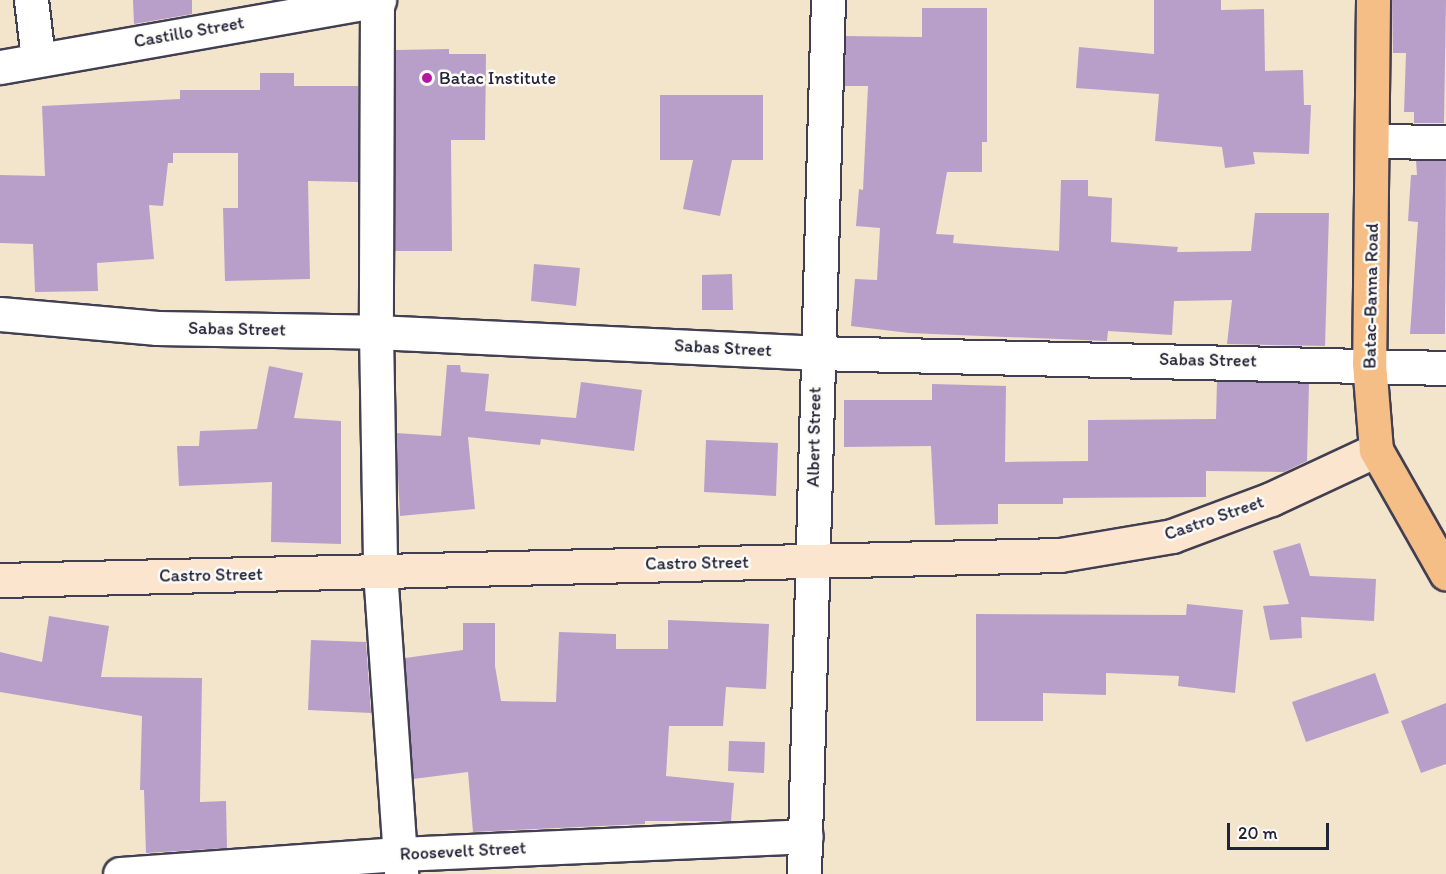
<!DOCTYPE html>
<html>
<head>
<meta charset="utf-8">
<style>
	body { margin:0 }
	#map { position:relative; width:1446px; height:874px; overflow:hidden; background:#f3e5cc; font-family:Itim,sans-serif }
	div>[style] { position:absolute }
	.building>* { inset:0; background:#b79fc9 }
	.roads { filter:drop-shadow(2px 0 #413f51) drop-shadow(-2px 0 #413f51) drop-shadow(0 2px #413f51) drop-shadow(0 -2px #413f51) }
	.minor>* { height:33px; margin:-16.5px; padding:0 16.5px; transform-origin:16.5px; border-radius:16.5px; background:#fff }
	.tertiary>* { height:33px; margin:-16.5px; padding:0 16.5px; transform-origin:16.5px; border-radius:16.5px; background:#fff }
	.secondary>* { height:33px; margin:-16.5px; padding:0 16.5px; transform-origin:16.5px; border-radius:16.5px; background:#fbe5cf }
	.primary>* { height:33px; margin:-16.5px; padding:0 16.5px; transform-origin:16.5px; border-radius:16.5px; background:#f5be86 }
	.dots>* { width:16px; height:16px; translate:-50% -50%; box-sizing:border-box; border:3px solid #fdfcf7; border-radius:50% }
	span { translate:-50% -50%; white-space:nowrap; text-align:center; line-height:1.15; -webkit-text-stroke:5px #fdfcf7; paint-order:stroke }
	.street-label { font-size:18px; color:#22223b }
	.poi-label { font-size:18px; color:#22223b }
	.left { translate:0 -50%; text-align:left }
	.scale { position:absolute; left:1227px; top:823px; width:102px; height:27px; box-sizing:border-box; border:3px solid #22223b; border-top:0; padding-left:8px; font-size:18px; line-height:21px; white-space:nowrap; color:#22223b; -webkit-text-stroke:4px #fdfcf7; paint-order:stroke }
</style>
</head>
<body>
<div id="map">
	<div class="building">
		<i style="clip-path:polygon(133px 0,192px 0,192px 14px,134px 24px)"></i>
		<i style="clip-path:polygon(1154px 0,1221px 0,1221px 10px,1264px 9px,1265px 71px,1303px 70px,1304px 105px,1311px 105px,1309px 154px,1253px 152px,1255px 164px,1225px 168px,1222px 147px,1155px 141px,1159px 94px,1076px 88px,1079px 47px,1154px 54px)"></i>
		<i style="clip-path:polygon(1392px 0,1446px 0,1444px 123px,1414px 123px,1414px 112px,1404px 112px,1406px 53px,1393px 53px)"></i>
		<i style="clip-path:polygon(922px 8px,987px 8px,987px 142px,982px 142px,982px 172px,947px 172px,936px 234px,954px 235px,953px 243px,1059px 251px,1061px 180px,1088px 180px,1088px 196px,1112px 198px,1111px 242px,1178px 247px,1177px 252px,1251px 251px,1255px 213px,1329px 213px,1325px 346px,1227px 344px,1232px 300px,1174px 301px,1172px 335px,1108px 331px,1107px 341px,909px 333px,851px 326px,855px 279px,877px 280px,880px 228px,856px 226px,859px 189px,863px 190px,868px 86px,844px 86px,846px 36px,922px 37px)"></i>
		<i style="clip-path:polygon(449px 49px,449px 54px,486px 54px,485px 140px,451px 140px,452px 251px,395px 251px,396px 50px)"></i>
		<i style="clip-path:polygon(260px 73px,294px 73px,294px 86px,358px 86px,358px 182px,308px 181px,310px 279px,225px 281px,223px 208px,238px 208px,238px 153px,173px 153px,173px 163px,168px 163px,163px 206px,149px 205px,154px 259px,97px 263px,98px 291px,35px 292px,33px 244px,0 243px,0 175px,45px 176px,42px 106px,180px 99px,180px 90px,260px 90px)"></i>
		<i style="clip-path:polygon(660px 95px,763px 95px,763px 160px,732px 160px,720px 216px,683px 209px,693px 160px,660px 160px)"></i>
		<i style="clip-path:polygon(1416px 160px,1446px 161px,1445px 334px,1410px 334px,1418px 222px,1408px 221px,1411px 175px,1417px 175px)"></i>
		<i style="clip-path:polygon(534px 264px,580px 268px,576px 306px,531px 301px)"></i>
		<i style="clip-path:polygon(732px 274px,733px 310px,702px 310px,702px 275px)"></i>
		<i style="clip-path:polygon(447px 365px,460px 365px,461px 372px,489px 374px,485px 411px,576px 418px,581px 382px,642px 390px,634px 451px,541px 439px,540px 445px,468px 437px,475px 509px,400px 516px,396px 433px,441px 436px)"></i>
		<i style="clip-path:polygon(269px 366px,303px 373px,294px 418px,341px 421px,341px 544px,271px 542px,272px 482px,179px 486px,177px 446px,199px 446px,200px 431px,257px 429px)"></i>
		<i style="clip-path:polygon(1217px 381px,1309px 383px,1307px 461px,1284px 472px,1206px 471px,1206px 497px,1063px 498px,1063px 504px,998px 504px,998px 524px,935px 525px,931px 446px,844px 447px,844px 400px,932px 400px,932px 384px,1006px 386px,1005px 462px,1088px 461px,1088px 420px,1216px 419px)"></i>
		<i style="clip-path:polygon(706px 440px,778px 443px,776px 496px,704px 492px)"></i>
		<i style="clip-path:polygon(1300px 543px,1310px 576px,1376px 579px,1374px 621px,1301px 617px,1302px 638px,1270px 640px,1263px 606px,1289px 604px,1273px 551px)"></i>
		<i style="clip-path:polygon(1187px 604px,1243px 610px,1235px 693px,1178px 686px,1179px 676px,1106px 673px,1106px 695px,1043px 693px,1043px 721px,976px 721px,976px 614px,1186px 615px)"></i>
		<i style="clip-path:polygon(49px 616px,109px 626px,101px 677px,202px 678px,200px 802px,226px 801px,227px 848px,146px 853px,144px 790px,140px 790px,142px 716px,0 692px,0 652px,42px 662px)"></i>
		<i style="clip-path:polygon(668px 620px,769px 624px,766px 689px,726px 687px,723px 726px,669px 726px,666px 776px,734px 783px,731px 821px,645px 821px,645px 824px,473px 832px,468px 772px,413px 779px,405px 658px,463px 650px,463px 623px,495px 623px,495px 666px,501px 701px,556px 702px,559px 632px,616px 634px,616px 649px,668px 649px)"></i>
		<i style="clip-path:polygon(311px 640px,366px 642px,371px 713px,308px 710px)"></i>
		<i style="clip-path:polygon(1375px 673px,1389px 713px,1306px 742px,1292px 702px)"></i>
		<i style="clip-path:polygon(1446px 703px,1446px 764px,1421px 773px,1401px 721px)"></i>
		<i style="clip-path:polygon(729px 741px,765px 742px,764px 773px,728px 771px)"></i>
	</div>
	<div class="roads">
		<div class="minor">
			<i style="left:31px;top:0;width:58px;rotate:83.1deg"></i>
			<i style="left:377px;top:0;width:332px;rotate:90.2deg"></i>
			<i style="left:376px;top:332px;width:239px;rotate:89deg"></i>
			<i style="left:380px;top:571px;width:304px;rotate:86deg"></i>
			<i style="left:1374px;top:141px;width:72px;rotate:0.8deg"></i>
			<i style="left:0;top:314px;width:158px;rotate:5.1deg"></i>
			<i style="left:157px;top:328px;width:219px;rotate:1deg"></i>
			<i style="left:376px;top:332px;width:440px;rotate:2.7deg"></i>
			<i style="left:815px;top:353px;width:631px;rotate:1.36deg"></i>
			<i style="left:120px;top:874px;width:280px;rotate:-4.1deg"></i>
			<i style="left:399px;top:854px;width:407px;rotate:-2.5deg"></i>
			<i style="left:804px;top:874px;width:874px;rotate:-88.43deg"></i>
		</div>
		<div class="tertiary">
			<i style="left:0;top:67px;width:385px;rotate:-10deg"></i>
		</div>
		<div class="secondary">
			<i style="left:0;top:580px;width:1060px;rotate:-1.35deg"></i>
			<i style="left:1060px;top:555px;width:114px;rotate:-9.6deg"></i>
			<i style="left:1172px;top:536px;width:106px;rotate:-20.5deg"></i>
			<i style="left:1271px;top:499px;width:116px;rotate:-25deg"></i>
		</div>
		<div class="primary">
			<i style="left:1373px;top:0;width:363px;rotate:90.6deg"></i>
			<i style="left:1369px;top:363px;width:87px;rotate:85.4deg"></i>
			<i style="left:1376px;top:450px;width:142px;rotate:60.4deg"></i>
		</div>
	</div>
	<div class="dots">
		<i style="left:427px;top:78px;background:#b5179e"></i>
	</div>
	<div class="street-label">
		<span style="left:189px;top:32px;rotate:-10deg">Castillo Street</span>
		<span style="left:1371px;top:296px;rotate:-89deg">Batac-Banna Road</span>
		<span style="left:237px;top:329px;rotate:1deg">Sabas Street</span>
		<span style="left:723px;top:348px;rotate:3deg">Sabas Street</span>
		<span style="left:1208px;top:360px;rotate:1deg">Sabas Street</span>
		<span style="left:814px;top:437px;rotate:-89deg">Albert Street</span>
		<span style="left:1214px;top:518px;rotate:-19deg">Castro Street</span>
		<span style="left:697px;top:563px;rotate:-1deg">Castro Street</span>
		<span style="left:211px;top:575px;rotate:-1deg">Castro Street</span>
		<span style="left:463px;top:851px;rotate:-3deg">Roosevelt Street</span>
	</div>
	<div class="poi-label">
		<span class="left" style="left:439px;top:78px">Batac Institute</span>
	</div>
	<div class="scale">20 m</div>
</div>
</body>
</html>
